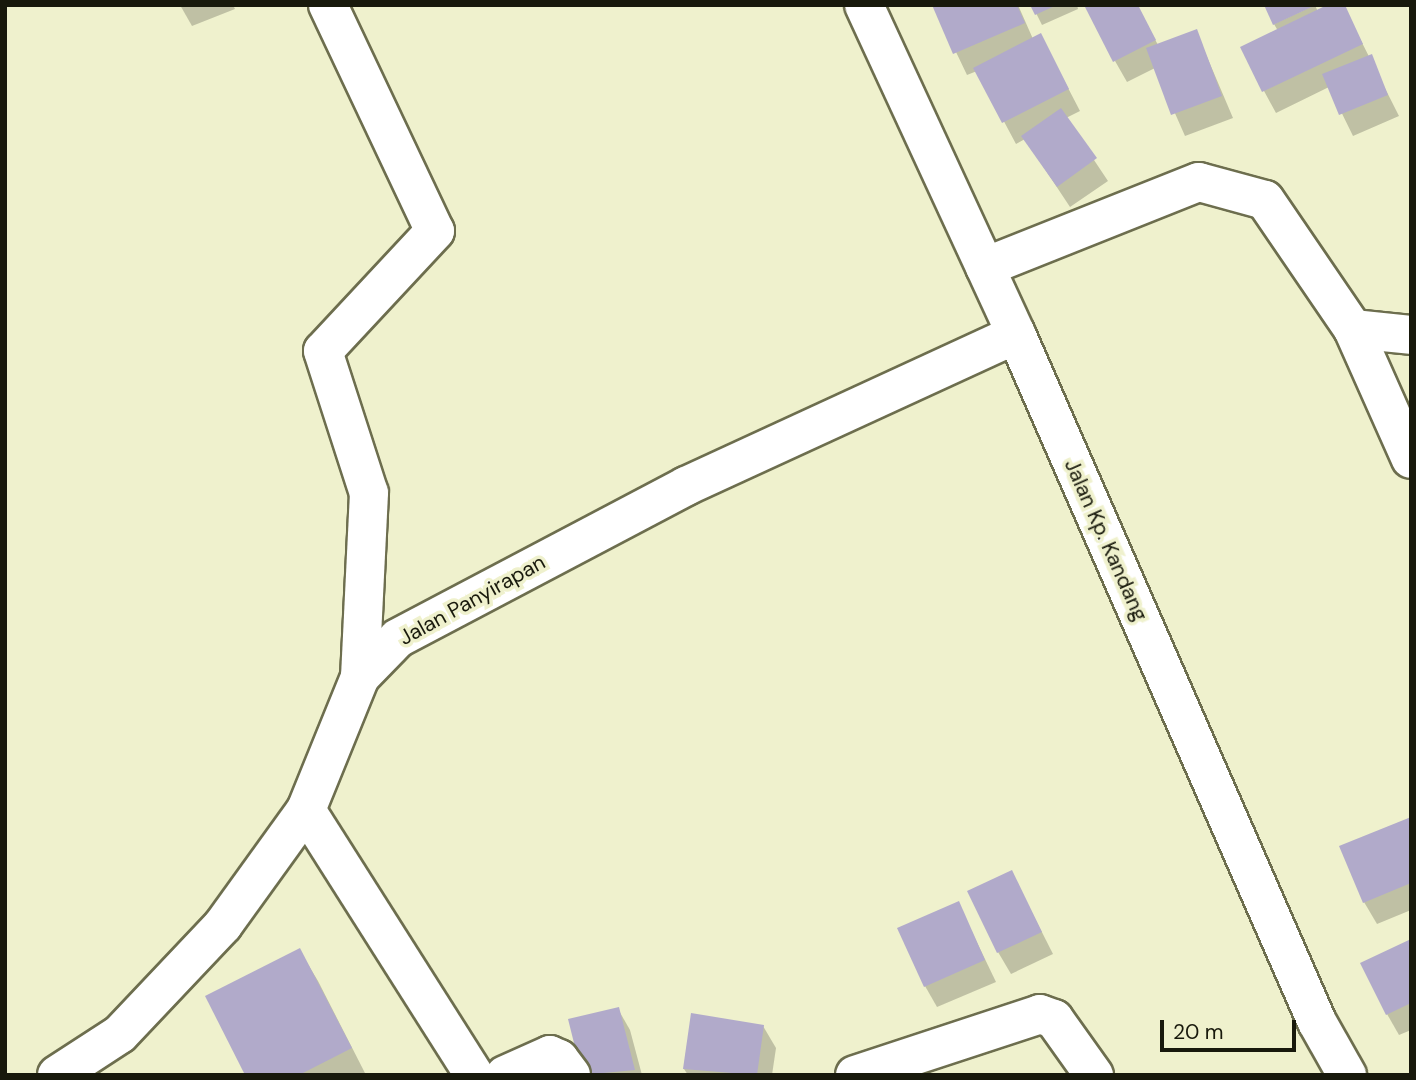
<!DOCTYPE html>
<html>
<head>
<meta charset="utf-8">
<style>
	body { margin:0 }
	#map { position:relative; width:1416px; height:1080px; overflow:hidden; background:#eff1cd; font-family:"DM Sans",sans-serif }
	div>[style] { position:absolute }
	.shadow>* { inset:0; background:#0003 }
	.building>* { inset:0; background:#b1aaca }
	.roads { filter:drop-shadow(2px 0 #6d6e4e) drop-shadow(-2px 0 #6d6e4e) drop-shadow(0 2px #6d6e4e) drop-shadow(0 -2px #6d6e4e) }
	.street>* { height:38px; margin:-19px; padding:0 19px; transform-origin:19px; border-radius:19px; background:#fff }
	span { translate:-50% -50%; white-space:nowrap; text-align:center; line-height:1.15; -webkit-text-stroke:7px #eff1cd; paint-order:stroke }
	.street-label { font-size:21px; color:#18190c }
	.frame { position:absolute; inset:0; border:7px solid #18190c; pointer-events:none }
	.scale { position:absolute; left:1160px; top:1020px; width:136px; height:32px; box-sizing:border-box; border:4px solid #18190c; border-top:0; padding-left:9px; font-size:21px; line-height:24px; white-space:nowrap; color:#18190c; -webkit-text-stroke:5px #eff1cd; paint-order:stroke }
</style>
</head>
<body>
<div id="map">
	<div class="shadow">
		<i style="clip-path:polygon(180px 5px,233px 5px,235px 9px,192px 26px)"></i>
		<i style="clip-path:polygon(1018px 5px,1033px 39px,1052px 57px,1080px 111px,1066px 118px,1108px 181px,1070px 207px,1025px 139px,1016px 144px,977px 71px,967px 75px,934px 6px)"></i>
		<i style="clip-path:polygon(1032px 5px,1077px 5px,1078px 9px,1042px 25px)"></i>
		<i style="clip-path:polygon(1137px 5px,1158px 45px,1196px 31px,1233px 118px,1185px 136px,1155px 68px,1127px 82px,1115px 61px)"></i>
		<i style="clip-path:polygon(1315px 5px,1318px 12px,1343px 5px,1399px 116px,1353px 136px,1329px 87px,1276px 113px,1264px 91px,1278px 31px,1274px 24px)"></i>
		<i style="clip-path:polygon(1411px 819px,1411px 910px,1377px 924px,1364px 902px)"></i>
		<i style="clip-path:polygon(1012px 873px,1053px 954px,1011px 974px,998px 952px)"></i>
		<i style="clip-path:polygon(958px 903px,996px 982px,937px 1007px,925px 986px)"></i>
		<i style="clip-path:polygon(1411px 941px,1411px 1030px,1399px 1035px,1387px 1014px)"></i>
		<i style="clip-path:polygon(300px 951px,318px 981px,366px 1075px,247px 1075px)"></i>
		<i style="clip-path:polygon(618px 1009px,630px 1030px,642px 1075px,584px 1075px)"></i>
		<i style="clip-path:polygon(763px 1026px,776px 1048px,772px 1075px,688px 1075px,684px 1069px)"></i>
	</div>
	<div class="building">
		<i style="clip-path:polygon(932px 5px,1017px 5px,1025px 23px,953px 54px)"></i>
		<i style="clip-path:polygon(1030px 5px,1057px 5px,1035px 15px)"></i>
		<i style="clip-path:polygon(1088px 5px,1138px 5px,1156px 40px,1113px 62px,1085px 7px)"></i>
		<i style="clip-path:polygon(1264px 5px,1316px 5px,1273px 25px)"></i>
		<i style="clip-path:polygon(1327px 5px,1345px 5px,1363px 44px,1262px 92px,1240px 47px)"></i>
		<i style="clip-path:polygon(1197px 29px,1222px 96px,1171px 115px,1146px 48px)"></i>
		<i style="clip-path:polygon(1041px 33px,1069px 89px,1002px 123px,973px 68px)"></i>
		<i style="clip-path:polygon(1372px 54px,1388px 95px,1339px 115px,1322px 74px)"></i>
		<i style="clip-path:polygon(1061px 108px,1097px 158px,1057px 187px,1021px 136px)"></i>
		<i style="clip-path:polygon(1411px 817px,1411px 883px,1363px 903px,1339px 846px)"></i>
		<i style="clip-path:polygon(1012px 870px,1042px 932px,997px 953px,967px 891px)"></i>
		<i style="clip-path:polygon(959px 901px,985px 960px,924px 987px,897px 928px)"></i>
		<i style="clip-path:polygon(1411px 939px,1411px 1003px,1386px 1015px,1360px 963px)"></i>
		<i style="clip-path:polygon(300px 948px,352px 1048px,299px 1075px,245px 1075px,205px 996px)"></i>
		<i style="clip-path:polygon(619px 1007px,635px 1070px,582px 1075px,568px 1019px)"></i>
		<i style="clip-path:polygon(691px 1013px,764px 1025px,757px 1075px,683px 1069px)"></i>
	</div>
	<div class="roads">
		<div class="street">
			<i style="left:328px;top:5px;width:250px;rotate:64.7deg"></i>
			<i style="left:435px;top:231px;width:164px;rotate:133deg"></i>
			<i style="left:323px;top:351px;width:149px;rotate:72.1deg"></i>
			<i style="left:369px;top:493px;width:184px;rotate:92.8deg"></i>
			<i style="left:864px;top:5px;width:362px;rotate:65.2deg"></i>
			<i style="left:1016px;top:334px;width:751px;rotate:66.37deg"></i>
			<i style="left:1317px;top:1022px;width:61px;rotate:60.5deg"></i>
			<i style="left:985px;top:267px;width:230px;rotate:-21.7deg"></i>
			<i style="left:1199px;top:182px;width:68px;rotate:15.3deg"></i>
			<i style="left:1265px;top:200px;width:156px;rotate:55.7deg"></i>
			<i style="left:1353px;top:329px;width:58px;rotate:5.9deg"></i>
			<i style="left:1353px;top:329px;width:142px;rotate:66deg"></i>
			<i style="left:306px;top:810px;width:314px;rotate:57.6deg"></i>
			<i style="left:57px;top:1075px;width:75px;rotate:-33.1deg"></i>
			<i style="left:120px;top:1034px;width:150px;rotate:-46.6deg"></i>
			<i style="left:223px;top:925px;width:142px;rotate:-54.2deg"></i>
			<i style="left:306px;top:810px;width:144px;rotate:-67.9deg"></i>
			<i style="left:360px;top:677px;width:54px;rotate:-45.7deg"></i>
			<i style="left:398px;top:638px;width:326px;rotate:-27.8deg"></i>
			<i style="left:686px;top:486px;width:363px;rotate:-24.7deg"></i>
			<i style="left:505px;top:1075px;width:49px;rotate:-24deg"></i>
			<i style="left:550px;top:1055px;width:10px;rotate:24deg"></i>
			<i style="left:559px;top:1059px;width:20px;rotate:53deg"></i>
			<i style="left:855px;top:1075px;width:195px;rotate:-18.2deg"></i>
			<i style="left:1040px;top:1014px;width:15px;rotate:20deg"></i>
			<i style="left:1054px;top:1019px;width:69px;rotate:54.5deg"></i>
		</div>
	</div>
	<div class="street-label">
		<span style="left:1106px;top:540px;rotate:66deg">Jalan Kp. Kandang</span>
		<span style="left:472px;top:600px;rotate:-29deg">Jalan Panyirapan</span>
	</div>
	<div class="frame"></div>
	<div class="scale">20 m</div>
</div>
</body>
</html>
